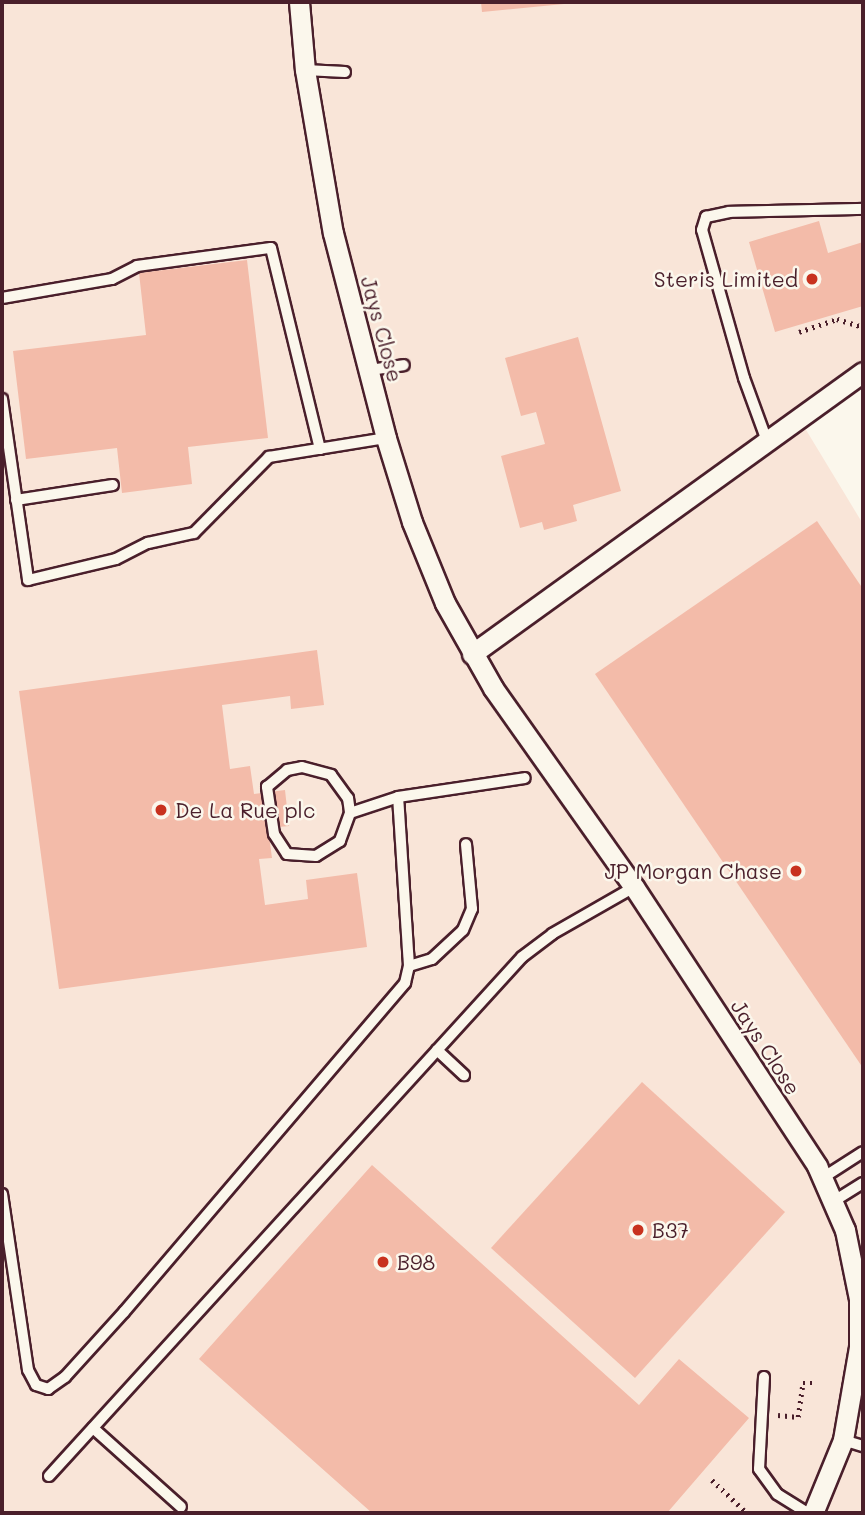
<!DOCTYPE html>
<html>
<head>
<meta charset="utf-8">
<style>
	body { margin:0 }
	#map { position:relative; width:865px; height:1515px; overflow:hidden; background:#fbf7ec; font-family:Mali,sans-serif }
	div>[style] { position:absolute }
	.built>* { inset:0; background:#f9e5d8 }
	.building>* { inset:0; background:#f3bba9 }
	.path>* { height:4.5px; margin-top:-2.25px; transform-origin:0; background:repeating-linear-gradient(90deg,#4a1f2b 0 2px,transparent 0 7px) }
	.roads { filter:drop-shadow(2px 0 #4a1f2b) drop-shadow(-2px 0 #4a1f2b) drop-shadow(0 2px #4a1f2b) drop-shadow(0 -2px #4a1f2b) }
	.service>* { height:10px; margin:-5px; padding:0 5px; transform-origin:5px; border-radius:5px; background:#fbf7ec }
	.minor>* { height:19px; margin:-9.5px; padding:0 9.5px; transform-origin:9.5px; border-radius:9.5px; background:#fbf7ec }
	.dots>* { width:19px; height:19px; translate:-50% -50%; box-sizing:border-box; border:4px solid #fbf7ec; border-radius:50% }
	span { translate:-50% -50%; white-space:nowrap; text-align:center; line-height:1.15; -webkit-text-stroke:5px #fbf7ec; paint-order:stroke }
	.poi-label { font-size:21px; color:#4a1f2b }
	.right { translate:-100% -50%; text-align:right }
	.left { translate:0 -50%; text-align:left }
	.street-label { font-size:21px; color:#4a1f2b }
	.frame { position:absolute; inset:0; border:4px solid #4a1f2b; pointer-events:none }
</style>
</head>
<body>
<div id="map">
	<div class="built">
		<i style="clip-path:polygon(2px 2px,863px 2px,863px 369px,794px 410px,863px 524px,863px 1513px,2px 1513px)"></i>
	</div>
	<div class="building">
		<i style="clip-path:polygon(481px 2px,564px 2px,564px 4px,482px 12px)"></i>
		<i style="clip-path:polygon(819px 221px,828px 253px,863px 242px,863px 306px,775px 332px,749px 242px)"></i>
		<i style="clip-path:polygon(247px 260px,268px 438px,188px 447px,192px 484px,122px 493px,117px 448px,26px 459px,13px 351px,146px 335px,139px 273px)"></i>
		<i style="clip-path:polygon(578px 337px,621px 491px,573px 505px,577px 521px,544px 530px,542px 522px,520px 528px,501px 456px,545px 444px,536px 412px,521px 416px,505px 358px)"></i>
		<i style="clip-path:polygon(817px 521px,863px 589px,863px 1068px,595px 674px)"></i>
		<i style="clip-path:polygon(317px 650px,324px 705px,291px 709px,290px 696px,222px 705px,230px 769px,250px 766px,254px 794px,285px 790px,289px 826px,268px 828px,272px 858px,259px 859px,265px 905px,308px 899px,306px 880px,357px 873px,367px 947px,59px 989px,19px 691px)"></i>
		<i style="clip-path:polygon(642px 1082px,785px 1212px,635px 1378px,491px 1248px)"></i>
		<i style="clip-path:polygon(372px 1165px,639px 1405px,679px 1359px,749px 1418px,667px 1513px,372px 1513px,199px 1359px)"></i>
	</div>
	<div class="path">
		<i style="left:799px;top:332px;width:40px;rotate:-18.9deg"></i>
		<i style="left:837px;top:319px;width:27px;rotate:17deg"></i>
		<i style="left:778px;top:1415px;width:20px;rotate:6deg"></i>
		<i style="left:798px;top:1417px;width:34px;rotate:-82deg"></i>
		<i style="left:803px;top:1383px;width:13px"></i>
		<i style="left:712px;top:1480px;width:48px;rotate:43.3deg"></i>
	</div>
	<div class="roads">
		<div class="service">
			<i style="left:305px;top:70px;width:40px;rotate:2.9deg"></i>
			<i style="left:2px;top:298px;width:112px;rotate:-9.8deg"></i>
			<i style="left:112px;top:279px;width:28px;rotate:-27deg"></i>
			<i style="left:137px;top:266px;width:135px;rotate:-7.7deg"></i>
			<i style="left:271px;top:248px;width:207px;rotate:76.3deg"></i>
			<i style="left:369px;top:370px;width:35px;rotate:-8deg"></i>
			<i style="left:2px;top:399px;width:183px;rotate:81.8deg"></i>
			<i style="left:28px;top:580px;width:90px;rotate:-13.4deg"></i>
			<i style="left:116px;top:559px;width:36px;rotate:-27deg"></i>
			<i style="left:148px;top:543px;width:47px;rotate:-12.3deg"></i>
			<i style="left:194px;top:533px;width:107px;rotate:-45.4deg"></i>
			<i style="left:269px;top:457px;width:119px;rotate:-9.2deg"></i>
			<i style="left:767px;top:441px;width:67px;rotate:-110.1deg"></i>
			<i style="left:744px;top:378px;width:154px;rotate:-105.8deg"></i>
			<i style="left:702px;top:230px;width:14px;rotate:-73deg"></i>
			<i style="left:706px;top:217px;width:24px;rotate:-12deg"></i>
			<i style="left:729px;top:212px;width:134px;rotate:-1.3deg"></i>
			<i style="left:16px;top:500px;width:98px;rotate:-8.8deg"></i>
			<i style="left:302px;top:767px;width:30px;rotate:15deg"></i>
			<i style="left:331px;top:775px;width:29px;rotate:54deg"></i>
			<i style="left:348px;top:798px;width:15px;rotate:82deg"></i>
			<i style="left:350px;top:813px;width:30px;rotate:110deg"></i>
			<i style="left:340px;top:841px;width:28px;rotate:148deg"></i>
			<i style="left:316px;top:856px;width:29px;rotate:-176deg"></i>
			<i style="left:287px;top:854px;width:24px;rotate:-123deg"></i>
			<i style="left:274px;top:834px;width:48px;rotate:-98.5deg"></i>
			<i style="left:267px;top:787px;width:26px;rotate:-40deg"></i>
			<i style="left:287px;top:770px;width:15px;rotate:-11deg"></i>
			<i style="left:350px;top:813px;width:51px;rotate:-18.4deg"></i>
			<i style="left:398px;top:797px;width:128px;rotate:-8.5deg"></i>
			<i style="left:409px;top:966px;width:24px;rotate:-17deg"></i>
			<i style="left:432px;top:959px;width:42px;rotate:-43.1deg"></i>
			<i style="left:463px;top:930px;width:23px;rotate:-67deg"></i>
			<i style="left:472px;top:909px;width:65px;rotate:-95.3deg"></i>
			<i style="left:437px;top:1050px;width:37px;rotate:43deg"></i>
			<i style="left:824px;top:1177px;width:46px;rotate:-32.7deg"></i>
			<i style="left:2px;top:1194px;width:178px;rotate:81.6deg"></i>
			<i style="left:28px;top:1370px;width:17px;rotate:62deg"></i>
			<i style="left:36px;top:1385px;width:13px;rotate:18deg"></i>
			<i style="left:48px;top:1389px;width:21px;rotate:-35deg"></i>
			<i style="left:65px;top:1377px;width:88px;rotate:-47.8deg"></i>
			<i style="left:124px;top:1312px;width:433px;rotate:-49.5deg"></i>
			<i style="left:405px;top:983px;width:17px;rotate:-77deg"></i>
			<i style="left:409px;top:966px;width:169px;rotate:-93.7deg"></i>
			<i style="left:834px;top:1201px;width:34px;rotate:-32deg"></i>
			<i style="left:764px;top:1377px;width:92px;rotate:93.1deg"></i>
			<i style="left:759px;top:1469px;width:31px;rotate:54deg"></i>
			<i style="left:777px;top:1494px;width:36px;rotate:32deg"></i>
			<i style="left:93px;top:1428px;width:118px;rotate:41.9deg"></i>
			<i style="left:843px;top:1440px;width:21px;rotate:17deg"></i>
			<i style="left:49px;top:1476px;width:702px;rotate:-47.65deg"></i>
			<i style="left:522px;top:957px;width:38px;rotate:-37deg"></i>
			<i style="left:552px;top:934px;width:95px;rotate:-29.8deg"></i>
		</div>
		<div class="minor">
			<i style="left:299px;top:2px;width:68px;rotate:85deg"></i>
			<i style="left:305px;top:70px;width:165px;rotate:80.3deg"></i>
			<i style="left:333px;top:233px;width:212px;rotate:75.5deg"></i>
			<i style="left:386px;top:438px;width:88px;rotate:72.8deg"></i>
			<i style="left:412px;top:522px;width:87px;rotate:67.8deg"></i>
			<i style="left:445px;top:603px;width:98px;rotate:60.5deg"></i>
			<i style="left:493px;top:688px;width:244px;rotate:54.7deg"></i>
			<i style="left:634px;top:887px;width:334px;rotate:56.7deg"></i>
			<i style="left:817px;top:1166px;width:70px;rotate:66.4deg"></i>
			<i style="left:845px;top:1230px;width:70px;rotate:78.5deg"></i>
			<i style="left:859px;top:1299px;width:48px;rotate:90deg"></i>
			<i style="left:859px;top:1347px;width:94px;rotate:99.8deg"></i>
			<i style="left:843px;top:1440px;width:79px;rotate:112.3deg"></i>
			<i style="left:472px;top:654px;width:482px;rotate:-35.8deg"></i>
		</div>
	</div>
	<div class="dots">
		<i style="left:812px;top:279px;background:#c8321e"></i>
		<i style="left:161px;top:810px;background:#c8321e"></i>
		<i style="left:796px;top:871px;background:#c8321e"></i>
		<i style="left:638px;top:1230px;background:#c8321e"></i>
		<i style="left:383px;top:1262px;background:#c8321e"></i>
	</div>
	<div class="poi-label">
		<span class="right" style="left:798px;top:279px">Steris Limited</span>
		<span class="left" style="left:175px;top:810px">De La Rue plc</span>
		<span class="right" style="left:782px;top:871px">JP Morgan Chase</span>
		<span class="left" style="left:652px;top:1230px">B37</span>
		<span class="left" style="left:397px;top:1262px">B98</span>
	</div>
	<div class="street-label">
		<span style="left:382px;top:329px;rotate:75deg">Jays Close</span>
		<span style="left:766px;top:1047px;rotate:57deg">Jays Close</span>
	</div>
	<div class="frame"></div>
</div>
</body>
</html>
